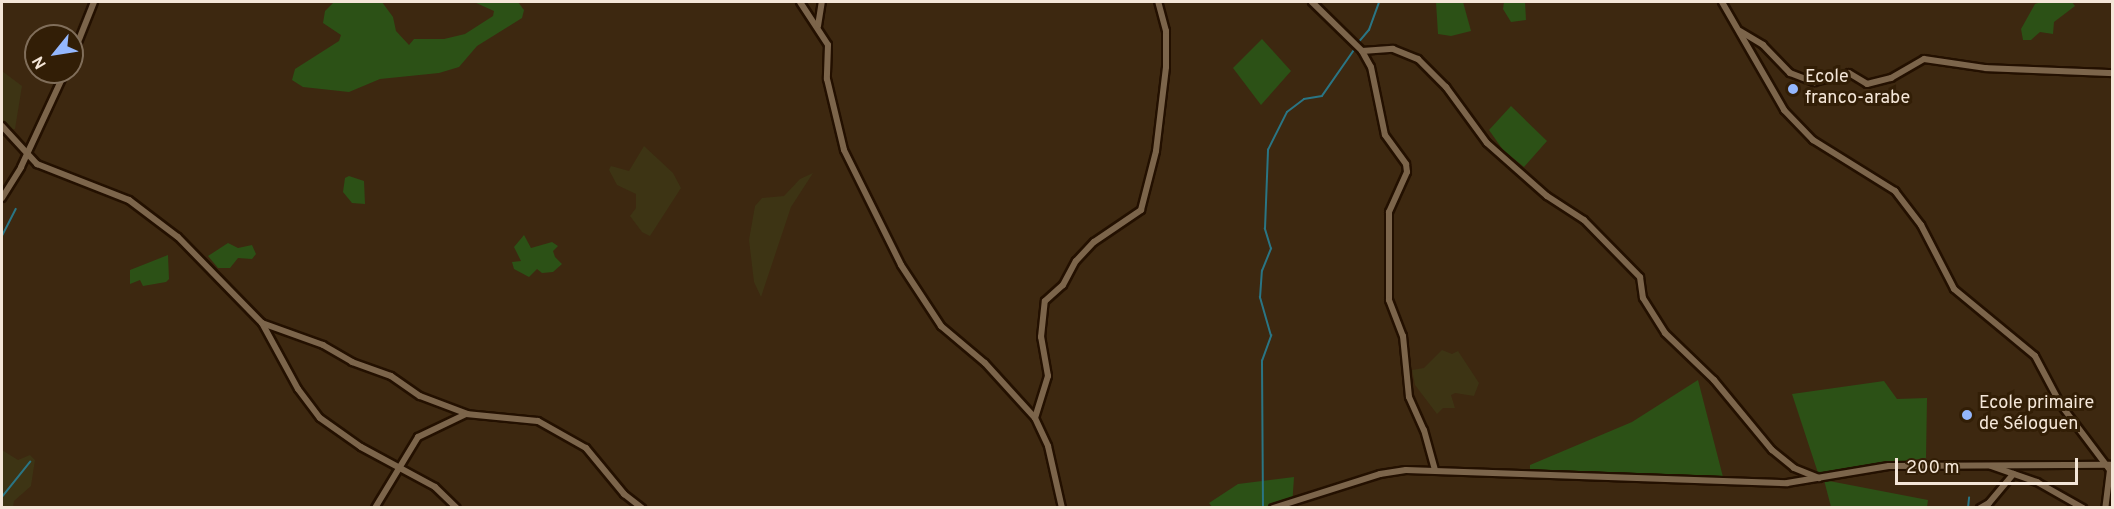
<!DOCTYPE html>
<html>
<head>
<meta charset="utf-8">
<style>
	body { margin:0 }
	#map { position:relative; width:2114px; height:509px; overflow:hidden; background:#3d2810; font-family:Overpass,sans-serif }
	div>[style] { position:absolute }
	.green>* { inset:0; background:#2c5116 }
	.sand>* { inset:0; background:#3d3414 }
	.stream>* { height:1.5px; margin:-0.75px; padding:0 0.75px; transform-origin:0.75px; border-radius:0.75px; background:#2a7584 }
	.roads { filter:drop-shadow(2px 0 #231000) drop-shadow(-2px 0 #231000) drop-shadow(0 2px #231000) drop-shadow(0 -2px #231000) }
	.street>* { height:6px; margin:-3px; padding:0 3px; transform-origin:3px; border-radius:3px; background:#7c654b }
	.dots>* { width:16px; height:16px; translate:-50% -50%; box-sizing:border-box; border:3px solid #321e06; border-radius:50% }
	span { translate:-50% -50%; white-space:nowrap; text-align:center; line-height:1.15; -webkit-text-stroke:6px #321e06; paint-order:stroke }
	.poi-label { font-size:18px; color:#f4e6d8 }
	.left { translate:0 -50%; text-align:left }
	.frame { position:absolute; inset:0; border:3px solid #f4e6d8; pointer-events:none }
	.north { position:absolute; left:24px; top:24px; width:60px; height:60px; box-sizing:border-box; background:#321e06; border:2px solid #806e5a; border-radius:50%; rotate:240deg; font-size:16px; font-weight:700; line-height:24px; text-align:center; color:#f4e6d8 }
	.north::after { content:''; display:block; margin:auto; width:21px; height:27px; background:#94b7fd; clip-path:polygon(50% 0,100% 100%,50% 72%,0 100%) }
	.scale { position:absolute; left:1895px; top:458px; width:183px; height:27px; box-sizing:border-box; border:3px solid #f4e6d8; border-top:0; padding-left:8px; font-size:18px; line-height:21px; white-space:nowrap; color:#f4e6d8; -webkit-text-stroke:4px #321e06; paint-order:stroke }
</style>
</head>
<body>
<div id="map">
	<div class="green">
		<i style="clip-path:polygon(334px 2px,382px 2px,393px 17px,396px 31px,409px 45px,414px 39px,444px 39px,465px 34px,493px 16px,494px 11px,474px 2px,518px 2px,524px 10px,522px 18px,477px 46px,459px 67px,439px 73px,380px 79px,349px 92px,303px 87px,292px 80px,295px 69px,339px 41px,341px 35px,323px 23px,325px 11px)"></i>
		<i style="clip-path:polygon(1436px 2px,1463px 2px,1471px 31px,1451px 36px,1438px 34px)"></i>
		<i style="clip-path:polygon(1504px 2px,1525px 2px,1526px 20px,1511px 22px,1503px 9px)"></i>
		<i style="clip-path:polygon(2041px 2px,2072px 2px,2075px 6px,2054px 22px,2053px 34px,2040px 32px,2031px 40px,2023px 40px,2021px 29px,2035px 4px)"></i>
		<i style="clip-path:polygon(1262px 39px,1291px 71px,1261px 105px,1233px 68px)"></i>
		<i style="clip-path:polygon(1511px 106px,1547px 141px,1524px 167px,1503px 150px,1489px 130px)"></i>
		<i style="clip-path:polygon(349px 176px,364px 181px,365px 204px,352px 203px,343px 192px,345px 178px)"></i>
		<i style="clip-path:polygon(524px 235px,531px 248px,552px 242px,558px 246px,553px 251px,555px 257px,562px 264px,553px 272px,542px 273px,537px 269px,529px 277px,514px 269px,512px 262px,521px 261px,514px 247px)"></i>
		<i style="clip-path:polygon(228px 243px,238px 248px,252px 245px,256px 254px,252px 259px,238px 258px,230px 268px,218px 268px,208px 256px)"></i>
		<i style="clip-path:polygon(168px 255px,169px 279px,166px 282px,143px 286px,140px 280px,130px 284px,130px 270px)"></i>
		<i style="clip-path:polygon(1698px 380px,1723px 477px,1530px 470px,1530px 465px,1632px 422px)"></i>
		<i style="clip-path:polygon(1884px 381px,1897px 399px,1927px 398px,1926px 458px,1818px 473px,1792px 394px)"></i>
		<i style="clip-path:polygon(1294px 477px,1292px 507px,1212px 507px,1209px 503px,1238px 484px)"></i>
		<i style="clip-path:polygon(1824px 480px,1928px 500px,1927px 507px,1831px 507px)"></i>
	</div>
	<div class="sand">
		<i style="clip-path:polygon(2px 71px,22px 86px,15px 129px,7px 130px,2px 130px)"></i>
		<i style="clip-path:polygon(644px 146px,673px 173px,681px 188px,650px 236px,642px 232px,630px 216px,636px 208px,636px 194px,617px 185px,609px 170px,611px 166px,629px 171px)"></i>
		<i style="clip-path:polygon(813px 173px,791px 207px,761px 297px,754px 282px,749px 240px,755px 206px,762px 198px,784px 196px,800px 179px)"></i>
		<i style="clip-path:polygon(1442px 350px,1452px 354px,1458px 351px,1479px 383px,1474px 396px,1455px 393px,1451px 395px,1455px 408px,1443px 408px,1437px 414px,1415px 385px,1412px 370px,1424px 368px)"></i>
		<i style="clip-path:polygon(2px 450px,18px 460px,30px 455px,35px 460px,31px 486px,14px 501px,13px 507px,2px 507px)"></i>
	</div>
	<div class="stream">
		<i style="left:1358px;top:43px;width:17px;rotate:-50deg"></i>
		<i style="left:1369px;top:30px;width:30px;rotate:-70deg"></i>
		<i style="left:2px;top:236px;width:30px;rotate:-63deg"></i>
		<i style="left:2px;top:497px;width:45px;rotate:-51.3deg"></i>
		<i style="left:45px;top:508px;width:27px"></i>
		<i style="left:1263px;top:508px;width:147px;rotate:-90.4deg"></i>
		<i style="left:1262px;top:361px;width:27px;rotate:-70deg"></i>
		<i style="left:1271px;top:336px;width:40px;rotate:-106deg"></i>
		<i style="left:1260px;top:298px;width:27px;rotate:-86deg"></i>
		<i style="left:1262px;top:271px;width:24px;rotate:-68deg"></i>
		<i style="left:1271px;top:249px;width:21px;rotate:-107deg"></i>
		<i style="left:1265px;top:229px;width:79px;rotate:-87.8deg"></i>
		<i style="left:1268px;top:150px;width:42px;rotate:-63.4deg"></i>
		<i style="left:1287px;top:112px;width:21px;rotate:-37deg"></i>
		<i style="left:1304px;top:99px;width:18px;rotate:-9deg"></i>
		<i style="left:1322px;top:96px;width:60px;rotate:-55.2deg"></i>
		<i style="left:1968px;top:508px;width:10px;rotate:-84deg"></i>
	</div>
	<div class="roads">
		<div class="street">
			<i style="left:800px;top:2px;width:51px;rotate:56.9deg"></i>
			<i style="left:828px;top:45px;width:34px;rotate:92deg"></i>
			<i style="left:827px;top:79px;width:73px;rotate:76.5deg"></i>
			<i style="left:844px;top:150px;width:128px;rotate:63.6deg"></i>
			<i style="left:901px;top:265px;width:73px;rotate:56.7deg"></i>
			<i style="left:941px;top:326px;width:57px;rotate:40.1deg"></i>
			<i style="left:985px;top:363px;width:74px;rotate:47.7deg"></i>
			<i style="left:1035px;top:418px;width:31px;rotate:65deg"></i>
			<i style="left:1048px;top:446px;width:64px;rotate:77.3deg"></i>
			<i style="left:1312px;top:2px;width:70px;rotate:44.4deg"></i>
			<i style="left:1362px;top:51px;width:18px;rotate:61deg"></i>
			<i style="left:1371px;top:67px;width:69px;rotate:78.4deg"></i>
			<i style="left:1385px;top:135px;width:36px;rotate:54deg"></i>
			<i style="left:1406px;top:164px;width:8px;rotate:83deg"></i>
			<i style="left:1407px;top:172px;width:44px;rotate:114.2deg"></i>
			<i style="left:1389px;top:212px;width:88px;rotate:90deg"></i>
			<i style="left:1389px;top:300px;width:39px;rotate:69deg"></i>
			<i style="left:1403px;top:336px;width:61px;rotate:84.4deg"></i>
			<i style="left:1409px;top:397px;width:36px;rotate:66deg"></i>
			<i style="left:1424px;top:430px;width:41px;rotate:74.6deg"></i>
			<i style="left:1722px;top:2px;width:125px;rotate:60.1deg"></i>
			<i style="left:1784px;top:110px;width:42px;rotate:46deg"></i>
			<i style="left:1813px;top:140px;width:97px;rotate:31.9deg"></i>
			<i style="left:1895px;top:191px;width:43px;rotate:52.6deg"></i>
			<i style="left:1921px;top:225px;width:72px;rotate:62.7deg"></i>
			<i style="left:1954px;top:289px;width:105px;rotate:39.6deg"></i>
			<i style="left:2035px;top:356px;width:55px;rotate:62deg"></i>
			<i style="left:2061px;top:405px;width:81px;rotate:53deg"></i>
			<i style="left:2110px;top:470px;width:38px;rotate:97deg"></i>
			<i style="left:818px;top:26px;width:24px;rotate:-81deg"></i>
			<i style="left:1740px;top:31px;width:27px;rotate:31deg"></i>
			<i style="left:1763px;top:45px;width:39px;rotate:46deg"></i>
			<i style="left:1790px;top:73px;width:26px;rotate:21deg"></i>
			<i style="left:1814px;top:82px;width:36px;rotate:-14deg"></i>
			<i style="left:1849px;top:73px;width:21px;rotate:31deg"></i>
			<i style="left:1867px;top:84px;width:25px;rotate:-14deg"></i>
			<i style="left:1891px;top:78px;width:38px;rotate:-30deg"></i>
			<i style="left:1924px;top:59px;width:63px;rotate:8.3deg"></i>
			<i style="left:1986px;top:68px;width:126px;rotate:2.3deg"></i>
			<i style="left:1362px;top:51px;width:31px;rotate:-4deg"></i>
			<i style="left:1393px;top:49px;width:27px;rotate:22deg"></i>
			<i style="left:1418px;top:59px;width:40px;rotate:45deg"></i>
			<i style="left:1446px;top:87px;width:69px;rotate:53.8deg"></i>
			<i style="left:1487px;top:143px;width:80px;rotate:41.5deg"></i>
			<i style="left:1547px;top:196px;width:44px;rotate:33deg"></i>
			<i style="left:1584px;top:220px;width:80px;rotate:45.5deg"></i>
			<i style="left:1640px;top:277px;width:21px;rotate:82deg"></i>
			<i style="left:1643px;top:298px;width:41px;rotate:57.8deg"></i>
			<i style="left:1665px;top:333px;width:68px;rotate:43.8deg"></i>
			<i style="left:1714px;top:380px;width:91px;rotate:50.4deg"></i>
			<i style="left:1772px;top:450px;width:28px;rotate:39deg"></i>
			<i style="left:1794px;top:468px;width:27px;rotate:22deg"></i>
			<i style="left:72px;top:57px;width:59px;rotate:-68.2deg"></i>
			<i style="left:2px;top:126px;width:52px;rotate:47.4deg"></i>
			<i style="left:37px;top:164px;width:99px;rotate:21.4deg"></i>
			<i style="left:129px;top:200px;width:61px;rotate:37.1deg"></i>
			<i style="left:178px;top:237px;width:120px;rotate:45.7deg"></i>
			<i style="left:262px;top:323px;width:75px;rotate:61.4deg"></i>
			<i style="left:298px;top:389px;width:36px;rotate:53deg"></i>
			<i style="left:320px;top:418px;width:50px;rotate:35.3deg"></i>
			<i style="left:361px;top:447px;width:84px;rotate:28.4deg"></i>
			<i style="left:435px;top:487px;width:30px;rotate:44deg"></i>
			<i style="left:2px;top:198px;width:36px;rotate:-58deg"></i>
			<i style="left:21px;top:167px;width:105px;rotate:-65.1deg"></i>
			<i style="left:262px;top:323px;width:65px;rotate:19.8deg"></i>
			<i style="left:323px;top:345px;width:34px;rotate:30deg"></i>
			<i style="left:352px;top:362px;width:41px;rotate:19.7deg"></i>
			<i style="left:391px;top:376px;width:35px;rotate:35deg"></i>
			<i style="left:420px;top:396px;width:51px;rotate:20.6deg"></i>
			<i style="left:1035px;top:418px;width:44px;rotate:-72.8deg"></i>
			<i style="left:1048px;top:376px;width:40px;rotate:-100deg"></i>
			<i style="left:1041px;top:337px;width:36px;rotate:-84deg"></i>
			<i style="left:1045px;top:301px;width:24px;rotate:-42deg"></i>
			<i style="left:1063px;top:285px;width:27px;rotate:-62deg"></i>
			<i style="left:1076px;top:261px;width:26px;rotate:-47deg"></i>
			<i style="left:1094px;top:242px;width:57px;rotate:-34.2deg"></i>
			<i style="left:1141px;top:210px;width:61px;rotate:-75.7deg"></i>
			<i style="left:1156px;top:151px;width:85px;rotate:-83.2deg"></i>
			<i style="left:1166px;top:67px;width:36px;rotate:-90deg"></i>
			<i style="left:1166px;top:31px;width:30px;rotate:-105deg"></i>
			<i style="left:1991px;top:466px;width:49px;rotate:19.2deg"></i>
			<i style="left:2037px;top:482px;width:53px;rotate:29.5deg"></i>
			<i style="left:375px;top:508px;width:83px;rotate:-58.8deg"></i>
			<i style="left:418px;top:437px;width:53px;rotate:-25.6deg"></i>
			<i style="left:466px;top:414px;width:72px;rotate:5.6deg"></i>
			<i style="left:538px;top:421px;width:55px;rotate:29.4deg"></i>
			<i style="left:586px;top:448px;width:60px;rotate:50.4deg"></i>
			<i style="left:624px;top:494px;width:23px;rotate:38deg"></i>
			<i style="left:1273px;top:508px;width:112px;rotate:-17.6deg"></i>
			<i style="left:1380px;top:474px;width:26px;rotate:-9deg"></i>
			<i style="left:1406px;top:470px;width:381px;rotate:2deg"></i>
			<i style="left:1787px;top:483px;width:103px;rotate:-9.5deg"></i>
			<i style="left:1889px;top:466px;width:223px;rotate:-0.3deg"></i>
			<i style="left:1980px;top:508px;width:10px;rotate:-29deg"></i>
			<i style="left:1989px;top:503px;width:38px;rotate:-50deg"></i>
		</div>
	</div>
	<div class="dots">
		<i style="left:1793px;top:89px;background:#94b7fd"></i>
		<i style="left:1967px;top:415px;background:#94b7fd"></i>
	</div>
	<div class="poi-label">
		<span class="left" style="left:1805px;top:89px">Ecole<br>franco-arabe</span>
		<span class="left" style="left:1979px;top:415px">Ecole primaire<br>de Séloguen</span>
	</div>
	<div class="frame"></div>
	<div class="north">N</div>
	<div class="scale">200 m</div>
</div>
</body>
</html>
